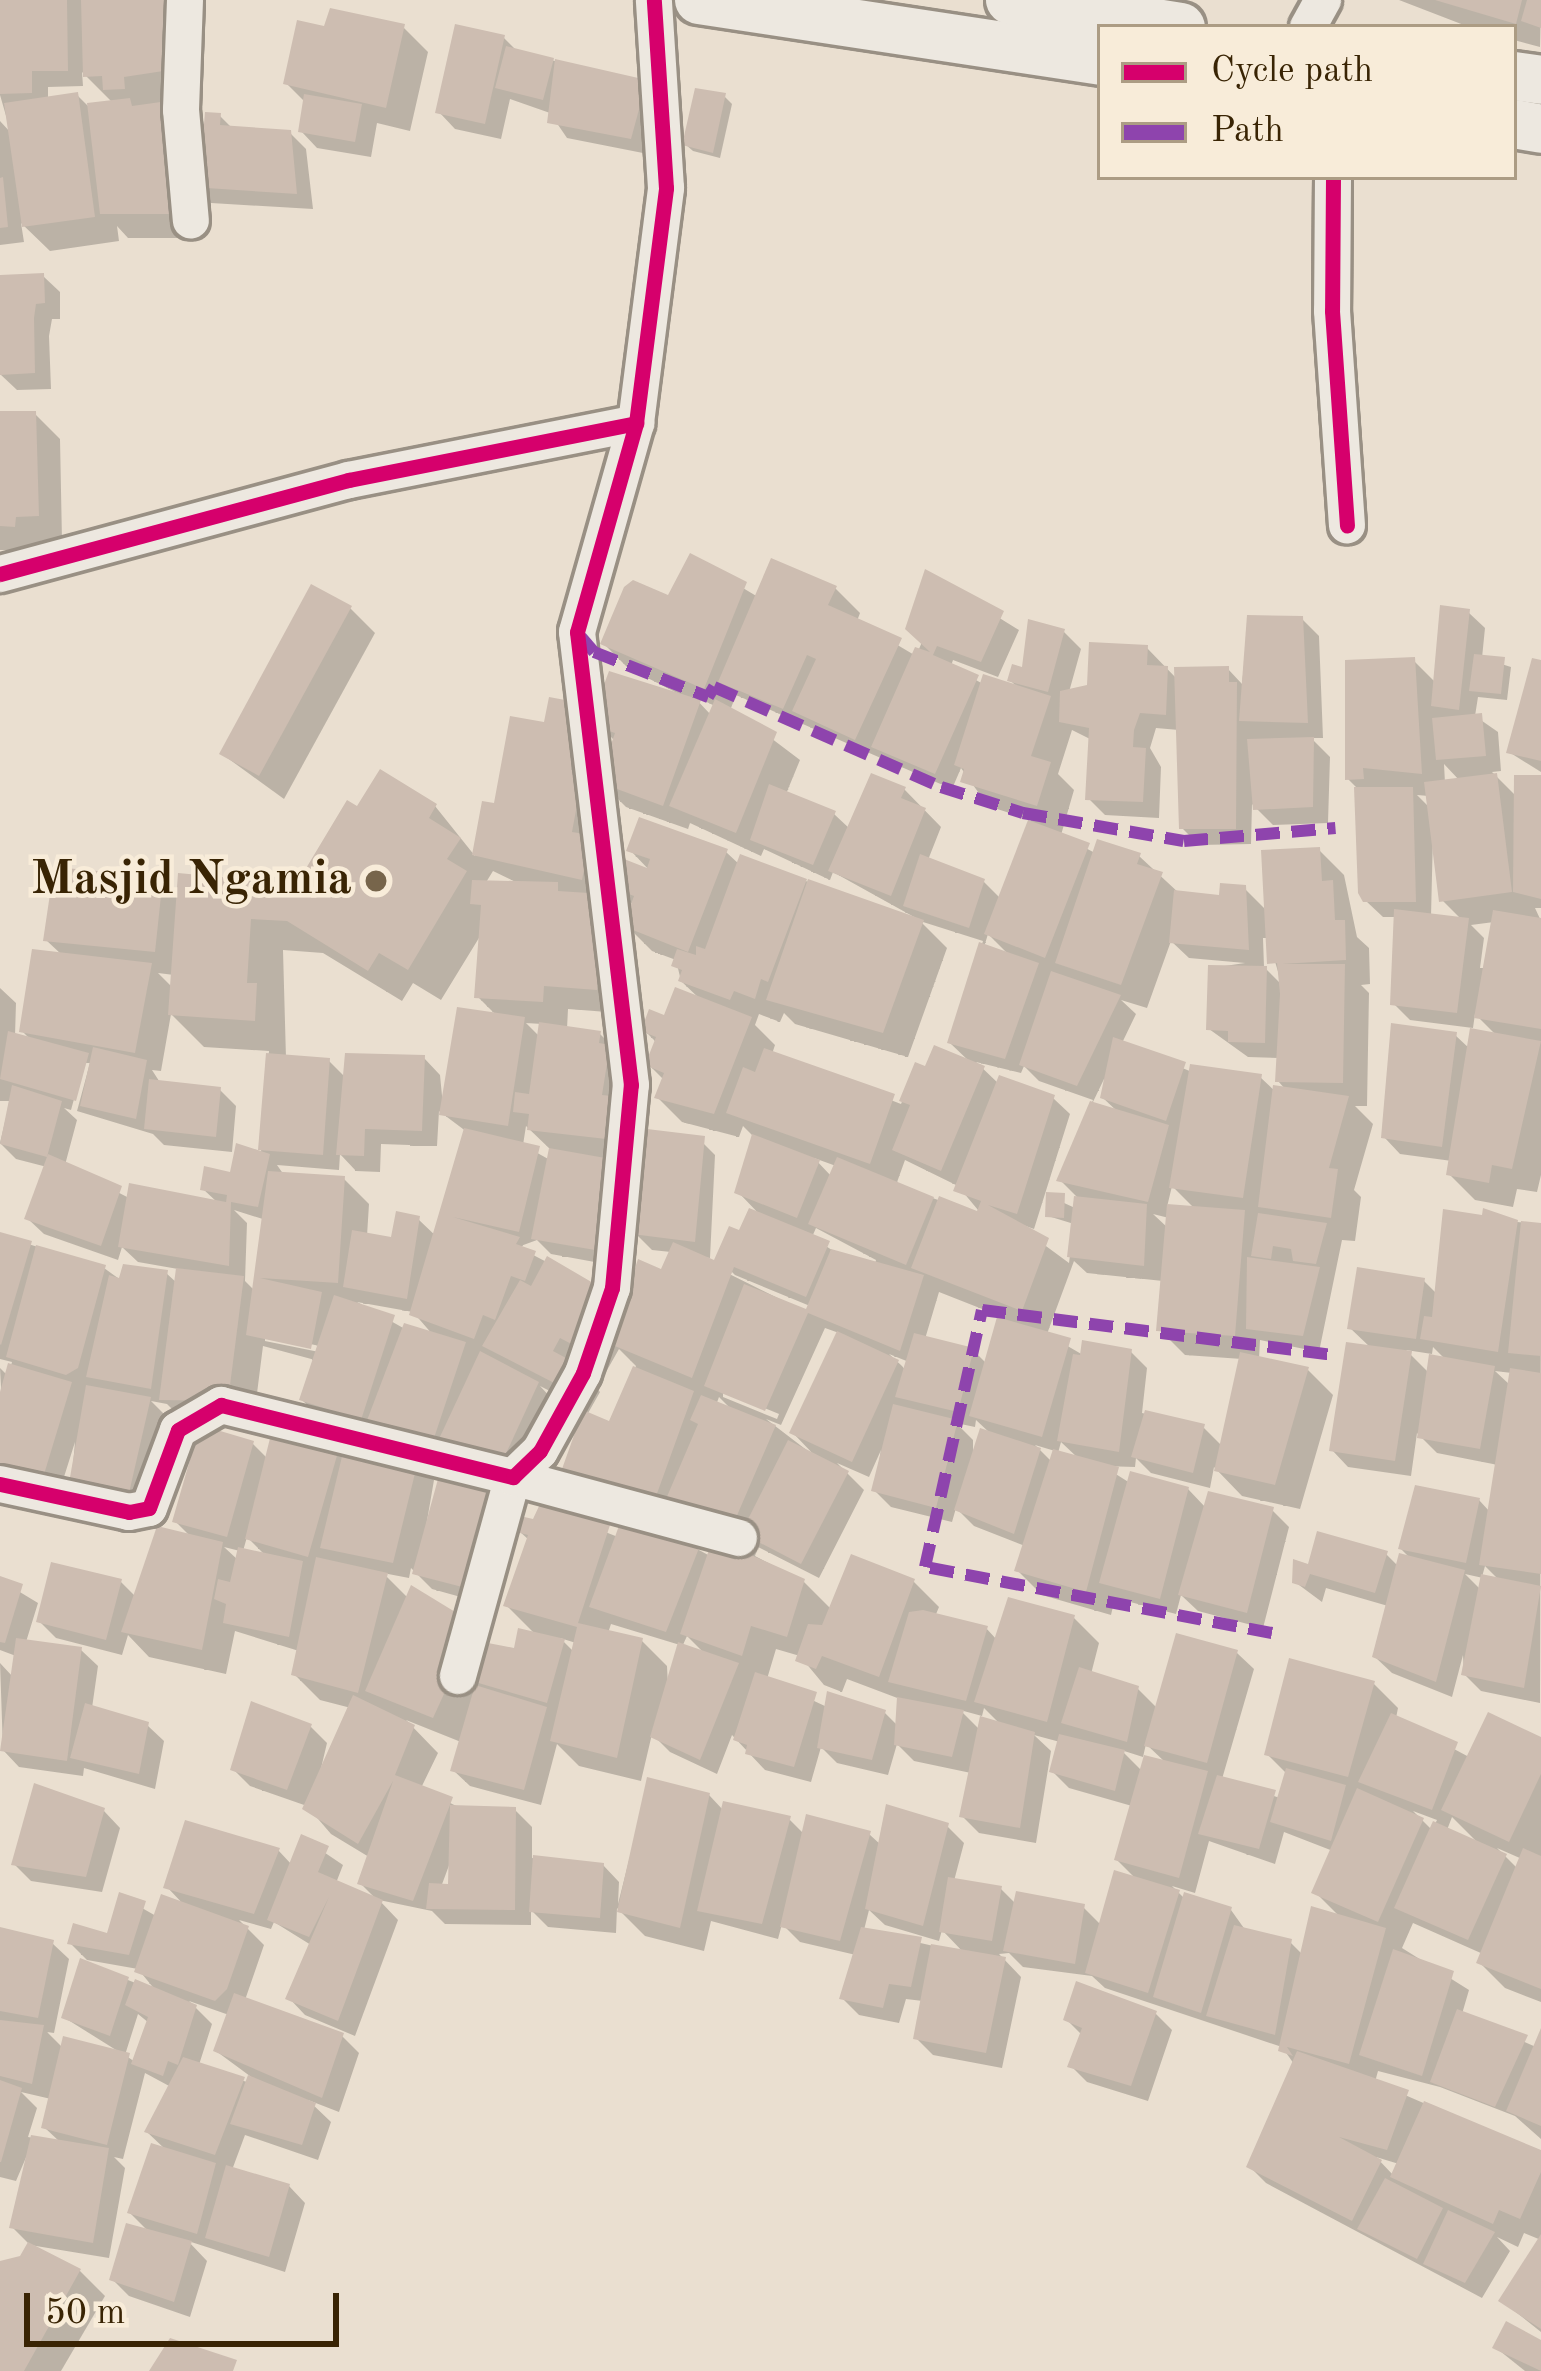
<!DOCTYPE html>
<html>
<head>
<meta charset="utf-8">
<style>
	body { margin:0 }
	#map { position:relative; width:1541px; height:2371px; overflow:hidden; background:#eadfd0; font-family:"Old Standard TT",serif }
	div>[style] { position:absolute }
	.shadow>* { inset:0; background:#0003 }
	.building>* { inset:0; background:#cdbdb1 }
	.roads { filter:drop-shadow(3px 0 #999084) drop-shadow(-3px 0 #999084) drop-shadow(0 3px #999084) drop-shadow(0 -3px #999084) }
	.street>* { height:36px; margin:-18px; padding:0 18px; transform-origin:18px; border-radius:18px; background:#ede8e0 }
	.secondary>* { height:48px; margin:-24px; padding:0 24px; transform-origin:24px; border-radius:24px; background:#ede8e0 }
	.quiet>* { height:12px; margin-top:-6px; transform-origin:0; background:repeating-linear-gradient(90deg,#8e44ad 0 24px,transparent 0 36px) }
	.cycleway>* { height:15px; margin:-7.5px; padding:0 7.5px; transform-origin:7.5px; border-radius:7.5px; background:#d6006c }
	.dots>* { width:33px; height:33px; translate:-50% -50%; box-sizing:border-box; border:6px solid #f8ecd9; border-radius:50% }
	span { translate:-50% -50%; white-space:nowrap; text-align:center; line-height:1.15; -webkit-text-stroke:9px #f8ecd9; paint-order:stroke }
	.poi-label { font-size:48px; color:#392404; font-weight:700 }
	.right { translate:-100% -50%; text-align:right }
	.legend { position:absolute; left:1097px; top:24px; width:420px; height:156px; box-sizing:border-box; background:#f8ecd9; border:3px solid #ac9c84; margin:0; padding:15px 21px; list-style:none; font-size:36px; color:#392404 }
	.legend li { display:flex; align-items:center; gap:24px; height:60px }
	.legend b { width:60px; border:3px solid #ac9c84 }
	.scale { position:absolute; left:24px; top:2293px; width:315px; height:54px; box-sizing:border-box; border:6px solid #392404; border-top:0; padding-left:15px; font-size:36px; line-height:42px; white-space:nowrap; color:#392404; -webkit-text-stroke:9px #f8ecd9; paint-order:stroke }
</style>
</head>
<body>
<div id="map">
	<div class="shadow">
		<i style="clip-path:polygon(evenodd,0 0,84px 0,194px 95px,161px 99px,192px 130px,220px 116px,233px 129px,290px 133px,306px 149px,313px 209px,211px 203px,199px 191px,205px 238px,128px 238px,117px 226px,119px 241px,50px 251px,21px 223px,24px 242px,0 245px,0 121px,11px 133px,0 95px,0 0,82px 72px,116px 106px,88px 106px,77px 95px,48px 99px,48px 87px,83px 86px,82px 72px)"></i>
		<i style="clip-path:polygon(1399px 0,1541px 0,1540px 47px,1514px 40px,1514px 27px,1469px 27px)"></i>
		<i style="clip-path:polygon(403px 27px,428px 52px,410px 131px,377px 123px,371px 157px,317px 148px,301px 131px,306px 103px,286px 83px,326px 30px)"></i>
		<i style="clip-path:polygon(504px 38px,518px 52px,645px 83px,648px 154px,567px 138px,550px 113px,510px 99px,501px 139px,455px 129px,439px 112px)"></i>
		<i style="clip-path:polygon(724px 96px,732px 104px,720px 158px,693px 151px,685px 144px)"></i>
		<i style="clip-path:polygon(43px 276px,60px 292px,60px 319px,52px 319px,49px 336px,51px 389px,17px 390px,0 374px,0 278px)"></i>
		<i style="clip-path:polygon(0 414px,35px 414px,60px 439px,62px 540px,40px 541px,39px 550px,0 550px)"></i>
		<i style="clip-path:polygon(evenodd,691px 557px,758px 597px,773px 562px,835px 588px,860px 613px,857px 621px,916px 656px,922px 642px,908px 628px,927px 573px,1019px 630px,998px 677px,953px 660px,951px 666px,983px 684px,1019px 689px,1010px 680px,1014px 668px,1025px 671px,1031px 623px,1064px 632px,1081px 649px,1069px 692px,1090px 687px,1092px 645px,1147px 648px,1177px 679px,1177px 670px,1228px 669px,1242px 684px,1249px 618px,1302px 619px,1319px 636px,1323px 738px,1311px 738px,1330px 757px,1328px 823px,1273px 825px,1252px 804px,1251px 844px,1199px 845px,1182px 828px,1179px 730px,1156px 728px,1150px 748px,1161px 767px,1159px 818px,1105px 815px,1088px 798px,1092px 740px,1072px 730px,1058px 774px,1074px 790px,1061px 835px,1095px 853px,1099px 843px,1139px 856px,1180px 894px,1222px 898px,1223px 886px,1244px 888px,1267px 911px,1264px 853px,1319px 850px,1344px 875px,1357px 937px,1369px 948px,1370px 984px,1361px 985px,1369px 993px,1367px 1106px,1355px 1106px,1373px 1124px,1354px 1190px,1361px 1197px,1355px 1241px,1342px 1240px,1319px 1352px,1260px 1340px,1259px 1359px,1308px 1370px,1333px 1395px,1300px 1509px,1242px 1496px,1214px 1467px,1210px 1488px,1151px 1473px,1136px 1458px,1135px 1467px,1103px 1466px,1130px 1483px,1132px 1474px,1188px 1489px,1206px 1508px,1210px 1494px,1272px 1510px,1289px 1527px,1263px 1628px,1198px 1611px,1181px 1595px,1176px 1614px,1115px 1598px,1111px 1615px,1042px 1595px,1017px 1570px,1025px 1546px,974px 1526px,956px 1508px,952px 1522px,891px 1507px,874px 1490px,881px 1450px,869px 1477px,837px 1463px,864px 1490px,819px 1578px,758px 1547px,755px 1556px,804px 1582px,832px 1610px,853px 1558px,914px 1582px,939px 1607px,934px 1619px,986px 1628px,997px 1640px,1010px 1601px,1074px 1618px,1099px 1643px,1091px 1674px,1138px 1689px,1158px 1709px,1178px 1637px,1237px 1653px,1254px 1669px,1222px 1779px,1280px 1798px,1287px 1774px,1267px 1754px,1291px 1661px,1373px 1683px,1398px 1708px,1396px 1718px,1469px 1757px,1489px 1716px,1541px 1740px,1541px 2002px,1505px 1988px,1480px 1963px,1483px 1954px,1413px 1923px,1402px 1948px,1469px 1990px,1462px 2014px,1536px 2047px,1541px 2035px,1541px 2139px,1515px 2116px,1440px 2087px,1378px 2071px,1375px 2082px,1541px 2154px,1541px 2332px,1502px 2301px,1541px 2240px,1524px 2233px,1518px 2247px,1497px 2237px,1510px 2251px,1482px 2298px,1266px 2183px,1249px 2166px,1294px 2064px,1282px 2047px,1105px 1988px,1092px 1976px,1023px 1967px,1009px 1953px,999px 1954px,1021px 1977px,1002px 2068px,933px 2055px,916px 2038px,923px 2001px,906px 1999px,899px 2023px,859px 2015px,842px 1998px,856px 1955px,800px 1942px,782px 1924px,778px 1939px,711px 1921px,704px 1951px,645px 1936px,617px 1908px,616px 1933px,548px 1927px,531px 1910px,531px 1925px,445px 1924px,432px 1911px,379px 1900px,398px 1920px,355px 2036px,305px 2015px,289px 1998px,311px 1945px,274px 1922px,271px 1929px,239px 1920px,264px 1945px,245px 2000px,341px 2035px,359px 2053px,339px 2112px,308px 2100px,331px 2122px,318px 2160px,245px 2135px,232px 2170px,289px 2186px,305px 2203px,285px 2272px,188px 2241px,207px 2261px,190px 2317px,129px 2296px,113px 2280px,128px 2227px,150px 2233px,130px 2213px,153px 2146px,166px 2150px,147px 2132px,171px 2087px,145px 2073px,123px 2159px,114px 2157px,125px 2168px,109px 2258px,30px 2245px,12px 2227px,33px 2141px,16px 2181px,0 2177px,0 1930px,52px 1943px,69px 1959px,54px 2033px,47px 2032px,63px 2048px,65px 2039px,124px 2055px,65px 2018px,82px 1962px,156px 1991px,138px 1969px,87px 1960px,70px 1943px,75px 1927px,109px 1936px,121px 1896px,156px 1916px,162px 1898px,185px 1906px,167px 1887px,187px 1824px,278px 1850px,292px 1865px,303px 1838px,343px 1865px,336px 1883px,378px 1901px,360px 1883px,369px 1857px,331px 1834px,307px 1806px,250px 1786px,233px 1769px,253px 1705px,310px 1726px,327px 1743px,318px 1781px,351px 1708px,320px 1700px,294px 1674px,299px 1651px,235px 1631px,226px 1674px,149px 1657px,128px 1635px,122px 1655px,56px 1638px,39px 1621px,54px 1565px,121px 1582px,136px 1597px,159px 1530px,191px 1537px,175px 1521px,202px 1428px,252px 1443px,268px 1459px,275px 1430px,346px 1455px,347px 1448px,417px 1463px,434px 1480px,421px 1556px,440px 1483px,495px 1498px,511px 1515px,486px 1604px,432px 1589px,411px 1568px,409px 1578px,383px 1573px,408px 1598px,412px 1589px,463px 1621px,488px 1646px,516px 1651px,520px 1632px,537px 1636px,506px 1605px,529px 1540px,519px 1531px,522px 1519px,534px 1522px,542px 1507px,618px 1537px,625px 1519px,653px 1524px,617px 1507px,612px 1519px,585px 1507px,560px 1482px,587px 1410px,540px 1386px,554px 1401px,512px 1480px,452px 1450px,449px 1459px,319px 1416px,302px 1400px,315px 1360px,263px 1346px,253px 1425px,187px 1424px,167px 1404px,151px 1401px,166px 1416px,145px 1508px,88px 1505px,71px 1488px,75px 1442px,58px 1496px,6px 1481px,0 1368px,8px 1376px,12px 1362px,0 1359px,0 1235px,104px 1268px,122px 1281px,125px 1267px,166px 1273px,177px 1283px,178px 1269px,138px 1262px,122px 1247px,118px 1260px,44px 1234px,27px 1218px,47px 1167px,16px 1159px,0 1143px,10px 1101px,0 1101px,0 988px,16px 1003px,15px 1036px,31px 1040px,22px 1031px,34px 952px,62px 955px,46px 940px,57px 870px,161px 880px,179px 898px,181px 877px,252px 883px,291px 899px,348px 804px,358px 810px,381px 773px,435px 806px,475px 856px,485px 804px,496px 807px,512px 720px,547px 726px,551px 701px,574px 705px,600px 727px,595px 793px,606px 800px,598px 847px,614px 863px,607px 901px,628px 922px,634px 906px,616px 887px,625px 863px,653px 874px,630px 850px,640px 821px,726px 852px,740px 865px,742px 858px,922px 923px,947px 948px,908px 1057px,795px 1024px,784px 1013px,780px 1022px,759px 1014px,755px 1025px,775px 1045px,772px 1054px,901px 1104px,917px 1066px,927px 1070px,935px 1049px,972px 1064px,950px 1043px,983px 941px,923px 922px,833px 872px,830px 880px,764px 849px,761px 856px,690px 823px,688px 829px,626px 807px,601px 782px,615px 741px,600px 726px,611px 674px,689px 699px,628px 668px,603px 643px,634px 584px,669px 599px,691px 557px,736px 695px,952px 789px,961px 768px,988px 806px,1031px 820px,1001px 899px,983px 881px,928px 860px,941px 827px,904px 789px,873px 777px,850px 829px,834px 814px,786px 794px,800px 760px,731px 708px,736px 695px,691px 557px,694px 696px,715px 706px,711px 715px,694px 697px,694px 696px,691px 557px,493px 871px,518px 883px,517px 888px,485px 884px,493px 871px,691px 557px,628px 927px,652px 951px,676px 960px,681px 981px,702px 1001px,677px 991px,666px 1019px,651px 1013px,644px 1030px,657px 1043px,648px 1064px,664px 1080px,657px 1097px,682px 1122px,739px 1137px,743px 1126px,754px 1137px,738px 1192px,762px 1217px,750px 1212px,741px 1234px,730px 1230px,718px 1258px,735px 1275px,810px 1306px,808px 1313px,693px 1256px,710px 1258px,715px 1155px,699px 1139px,644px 1132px,628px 1108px,633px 1073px,625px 1059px,600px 1034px,567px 1029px,568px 1009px,621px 1013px,628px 927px,691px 557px,482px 933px,477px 996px,497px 1016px,459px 1010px,443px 1106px,440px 1075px,424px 1058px,348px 1056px,346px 1078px,328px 1060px,286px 1058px,283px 950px,323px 953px,402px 1001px,413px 983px,441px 1000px,482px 933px,691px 557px,988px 934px,1010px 956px,984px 947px,988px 934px,691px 557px,1263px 938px,1268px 938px,1282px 985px,1264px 967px,1263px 938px,691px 557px,1171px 941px,1189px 958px,1245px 963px,1211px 968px,1209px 1029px,1248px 1057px,1279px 1058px,1278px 1081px,1286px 1090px,1276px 1092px,1260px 1077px,1192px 1072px,1122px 1043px,1136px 1014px,1121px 1000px,1147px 1008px,1171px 941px,691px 557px,158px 973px,174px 975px,173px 988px,158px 973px,691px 557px,171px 1014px,204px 1047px,269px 1051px,261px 1152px,238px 1147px,232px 1176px,206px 1170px,203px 1189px,218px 1203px,131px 1187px,129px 1198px,65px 1165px,77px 1120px,64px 1108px,71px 1110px,84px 1063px,90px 1063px,77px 1111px,153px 1134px,164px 1145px,232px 1152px,236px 1106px,220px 1090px,161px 1084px,152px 1070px,161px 1071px,171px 1014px,691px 557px,526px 1023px,542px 1024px,540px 1037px,526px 1023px,691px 557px,976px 1062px,1021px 1073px,1024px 1066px,1039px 1081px,1093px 1100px,1060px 1180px,1077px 1197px,1075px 1208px,1049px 1196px,1048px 1216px,1074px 1224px,1069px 1263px,1012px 1221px,1034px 1229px,1070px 1114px,1053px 1098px,1001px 1079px,999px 1084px,976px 1062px,691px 557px,1104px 1079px,1103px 1098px,1118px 1112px,1092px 1104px,1104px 1079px,691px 557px,439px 1111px,467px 1132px,447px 1214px,455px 1222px,446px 1220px,439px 1239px,418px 1219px,398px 1215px,393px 1240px,367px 1236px,369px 1204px,344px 1179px,284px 1175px,277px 1165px,339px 1170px,340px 1154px,356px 1171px,380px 1172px,381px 1144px,437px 1146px,439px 1111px,691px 557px,526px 1126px,552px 1151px,550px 1160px,523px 1145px,526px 1126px,691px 557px,643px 1139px,635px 1233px,652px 1250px,671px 1252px,662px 1273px,639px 1263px,623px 1314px,598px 1289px,518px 1247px,537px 1240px,551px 1254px,611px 1265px,626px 1178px,608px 1160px,639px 1163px,643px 1139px,691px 557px,814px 1158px,836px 1166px,832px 1177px,814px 1158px,691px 557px,905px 1160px,958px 1186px,983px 1216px,896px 1185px,905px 1160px,691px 557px,1172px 1186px,1195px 1209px,1167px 1207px,1172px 1186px,691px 557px,234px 1210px,266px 1220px,258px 1294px,245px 1281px,247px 1223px,234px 1210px,691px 557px,1153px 1214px,1169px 1218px,1168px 1228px,1153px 1214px,691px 557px,816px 1228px,876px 1260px,875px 1264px,838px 1254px,812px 1237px,816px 1228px,691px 557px,1074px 1261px,1087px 1273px,1163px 1281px,1160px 1330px,1185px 1355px,1242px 1359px,1222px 1446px,1203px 1427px,1142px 1413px,1147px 1368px,1130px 1351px,1085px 1344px,1083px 1355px,1047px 1334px,1074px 1261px,691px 557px,939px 1292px,1000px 1316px,987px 1364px,973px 1350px,925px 1339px,939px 1292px,691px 557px,357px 1302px,413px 1312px,433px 1335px,405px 1329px,357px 1302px,691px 557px,825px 1328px,839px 1333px,792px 1432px,817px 1458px,766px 1419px,781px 1425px,825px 1328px,691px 557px,265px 1335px,330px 1348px,329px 1354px,265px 1341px,265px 1335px,691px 557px,619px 1349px,636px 1366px,611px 1425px,587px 1415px,600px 1392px,580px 1371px,586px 1361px,606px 1372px,619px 1349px,691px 557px,889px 1354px,909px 1362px,906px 1371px,902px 1366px,889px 1354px,691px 557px,723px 1391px,779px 1414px,777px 1419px,723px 1397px,723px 1391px,691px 557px,719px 1397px,734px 1412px,716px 1405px,719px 1397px,691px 557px,976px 1420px,992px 1435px,982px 1432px,973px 1458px,973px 1440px,956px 1423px,975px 1427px,976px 1420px,691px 557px,1061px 1442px,1079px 1459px,1058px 1453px,1061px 1442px,691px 557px,1035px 1445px,1055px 1451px,1052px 1462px,1035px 1445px,691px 557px,681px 1520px,715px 1540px,710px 1556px,675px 1537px,681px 1520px,691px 557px,247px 1537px,266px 1556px,243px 1551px,247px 1537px,691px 557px,224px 1547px,240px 1551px,238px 1560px,224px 1547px,691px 557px,611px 1624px,680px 1645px,668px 1687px,667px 1666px,642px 1641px,608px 1633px,611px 1624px,691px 557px,687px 1636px,706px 1655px,682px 1647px,687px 1636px,691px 557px,560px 1638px,576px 1643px,574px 1652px,560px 1638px,691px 557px,776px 1649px,800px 1656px,824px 1685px,842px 1692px,847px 1679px,900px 1699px,898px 1726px,884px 1712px,829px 1695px,827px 1707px,767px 1679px,776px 1649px,691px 557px,984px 1708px,1001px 1725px,982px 1719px,980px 1730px,960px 1710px,982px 1716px,984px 1708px,691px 557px,406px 1720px,461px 1742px,453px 1770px,470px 1786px,541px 1805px,557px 1744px,579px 1766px,641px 1781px,652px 1734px,670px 1752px,717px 1774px,732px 1735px,765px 1770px,811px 1782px,821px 1747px,837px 1763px,888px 1775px,897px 1744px,914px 1761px,971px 1773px,962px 1816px,979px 1833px,1036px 1843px,1051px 1751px,1034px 1735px,1060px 1742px,1052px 1771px,1069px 1788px,1132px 1806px,1117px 1860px,1138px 1881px,1116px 1874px,1101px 1925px,1083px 1907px,1018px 1895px,1016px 1904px,1001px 1889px,954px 1881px,964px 1843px,947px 1826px,888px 1808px,881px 1845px,869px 1834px,808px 1818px,804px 1834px,789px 1819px,726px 1804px,724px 1811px,709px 1795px,649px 1781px,618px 1904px,619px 1882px,603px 1865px,532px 1858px,532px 1827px,515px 1810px,460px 1808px,421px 1788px,438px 1753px,406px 1720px,691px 557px,1146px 1744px,1166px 1763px,1146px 1758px,1142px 1771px,1121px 1750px,1143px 1757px,1146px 1744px,691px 557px,1413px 1811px,1437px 1820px,1432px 1830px,1413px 1811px,691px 557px,1452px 1817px,1479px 1844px,1447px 1830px,1452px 1817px,691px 557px,1284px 1832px,1333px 1851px,1315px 1892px,1341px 1918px,1313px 1910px,1303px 1955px,1290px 1942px,1246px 1931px,1231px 1910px,1185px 1899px,1172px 1886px,1195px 1893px,1209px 1841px,1275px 1864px,1284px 1832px,691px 557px,1497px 1848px,1522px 1859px,1518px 1869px,1497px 1848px,691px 557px,451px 1860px,451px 1887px,441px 1887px,451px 1860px,691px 557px,869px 1910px,885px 1925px,939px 1941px,942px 1930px,964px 1953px,864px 1930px,869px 1910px,691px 557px,189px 2001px,229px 2015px,216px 2051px,265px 2087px,198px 2068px,212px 2024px,189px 2001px,691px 557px,138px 2014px,149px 2023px,135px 2062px,125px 2055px,138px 2014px,691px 557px,21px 2092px,51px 2099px,44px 2127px,61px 2143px,28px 2137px,37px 2108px,21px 2092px,691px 557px,1376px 2157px,1399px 2164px,1394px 2176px,1376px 2157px)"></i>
		<i style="clip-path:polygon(350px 608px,375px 633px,284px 799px,222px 754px)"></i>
		<i style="clip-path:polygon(evenodd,1468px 612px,1485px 628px,1482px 658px,1511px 667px,1507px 700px,1478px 697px,1475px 716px,1498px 732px,1501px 771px,1492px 772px,1517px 797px,1541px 778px,1541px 908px,1535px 908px,1541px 921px,1541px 1175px,1537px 1192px,1517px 1189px,1513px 1207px,1475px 1200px,1449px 1174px,1452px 1161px,1400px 1154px,1384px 1137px,1455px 1035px,1470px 1049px,1497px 1036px,1475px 1014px,1473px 1028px,1410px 1020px,1393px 1003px,1397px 917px,1383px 917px,1366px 901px,1357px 788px,1348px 779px,1413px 660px,1436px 683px,1468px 612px,1444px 764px,1460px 781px,1445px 783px,1444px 764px,1468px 612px,1417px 795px,1429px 796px,1431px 809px,1417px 795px,1468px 612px,1433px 833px,1442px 900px,1462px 920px,1431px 917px,1433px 833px,1468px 612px,1494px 922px,1486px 968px,1480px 968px,1484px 938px,1471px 925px,1494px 922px)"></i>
		<i style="clip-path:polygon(1541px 663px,1541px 772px,1509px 752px)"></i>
		<i style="clip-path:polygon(evenodd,1517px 1222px,1541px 1224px,1540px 1703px,1481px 1691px,1464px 1674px,1463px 1655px,1452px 1697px,1392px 1673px,1375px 1657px,1388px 1606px,1326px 1588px,1322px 1602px,1295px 1582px,1310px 1567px,1386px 1554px,1398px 1566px,1412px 1560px,1401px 1549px,1479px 1500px,1490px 1512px,1498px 1465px,1437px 1453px,1417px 1433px,1411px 1476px,1348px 1467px,1332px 1450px,1371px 1348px,1350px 1328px,1424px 1281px,1437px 1294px,1517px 1222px,1433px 1347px,1446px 1360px,1429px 1373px,1406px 1350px,1432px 1354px,1433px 1347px,1517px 1222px,1495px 1371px,1512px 1373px,1510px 1385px,1495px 1371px,1517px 1222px,1485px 1566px,1499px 1580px,1482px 1577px,1485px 1566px,1517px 1222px,1465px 1574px,1483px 1578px,1481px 1590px,1465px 1574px)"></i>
		<i style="clip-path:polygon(0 1580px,38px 1603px,26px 1642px,81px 1650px,98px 1666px,92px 1708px,147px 1725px,164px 1741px,155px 1789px,84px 1768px,83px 1776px,19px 1767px,3px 1750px,0 1663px,13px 1677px,16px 1656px,0 1650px)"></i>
		<i style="clip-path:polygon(104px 1811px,120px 1828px,102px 1892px,31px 1881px,14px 1864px)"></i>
		<i style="clip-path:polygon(1155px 2013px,1172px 2030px,1148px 2101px,1087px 2082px,1071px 2066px,1083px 2036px,1066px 2019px)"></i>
		<i style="clip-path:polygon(0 2262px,80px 2271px,105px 2296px,61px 2371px,0 2371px)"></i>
		<i style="clip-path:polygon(1541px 2343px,1541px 2371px,1525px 2371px,1495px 2347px)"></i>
	</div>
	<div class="building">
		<i style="clip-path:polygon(0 0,67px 0,68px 71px,32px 71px,32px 93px,0 94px)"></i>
		<i style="clip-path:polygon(81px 0,168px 0,170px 70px,124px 77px,125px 89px,103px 90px,102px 76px,83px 77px)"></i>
		<i style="clip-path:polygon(1435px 0,1522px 0,1516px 24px)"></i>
		<i style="clip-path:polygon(1527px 0,1541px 0,1541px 28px,1521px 21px)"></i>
		<i style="clip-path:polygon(330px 8px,405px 24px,386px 108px,283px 84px,297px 20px,324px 26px)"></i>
		<i style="clip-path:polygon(455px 24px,505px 35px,485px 124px,435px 113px)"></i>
		<i style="clip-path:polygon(506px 46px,554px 58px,543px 100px,495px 88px)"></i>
		<i style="clip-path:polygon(555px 59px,647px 80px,631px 139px,547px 123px)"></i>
		<i style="clip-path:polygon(695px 88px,726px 93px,713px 153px,682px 145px)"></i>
		<i style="clip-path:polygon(78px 92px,95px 217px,22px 227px,4px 103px)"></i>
		<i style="clip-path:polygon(304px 94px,362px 104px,355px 142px,298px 132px)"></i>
		<i style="clip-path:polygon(130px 98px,132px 106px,168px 101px,181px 214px,100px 214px,87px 103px)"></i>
		<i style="clip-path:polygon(205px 112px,221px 113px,220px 125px,291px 130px,297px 194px,191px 187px,195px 124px,204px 124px)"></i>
		<i style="clip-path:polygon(3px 177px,8px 227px,0 228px,0 178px)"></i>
		<i style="clip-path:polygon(44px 273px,45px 303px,36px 304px,34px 318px,35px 373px,0 375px,0 275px)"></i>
		<i style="clip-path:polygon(0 411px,36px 411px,39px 516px,16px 517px,15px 527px,0 526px)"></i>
		<i style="clip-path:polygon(690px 553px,747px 582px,704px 689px,600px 644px,624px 587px,633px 580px,668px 595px)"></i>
		<i style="clip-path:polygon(771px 558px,837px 586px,828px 605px,902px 638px,855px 740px,792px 711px,816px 659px,807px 655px,783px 709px,718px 682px)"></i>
		<i style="clip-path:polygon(925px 569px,1004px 611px,981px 662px,937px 646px,933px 655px,979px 675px,935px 774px,871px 747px,915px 647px,930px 652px,905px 629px)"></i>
		<i style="clip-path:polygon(311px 584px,352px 606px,259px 776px,219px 754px)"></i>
		<i style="clip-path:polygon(1440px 605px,1470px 609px,1459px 710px,1431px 706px)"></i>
		<i style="clip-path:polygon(1247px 615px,1303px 616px,1308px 723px,1239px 721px)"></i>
		<i style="clip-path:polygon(1028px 619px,1065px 629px,1048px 692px,1007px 681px,1012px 664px,1022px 667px)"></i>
		<i style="clip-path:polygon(1089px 642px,1148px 645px,1147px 665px,1168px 666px,1166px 715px,1140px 713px,1134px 730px,1133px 747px,1146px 748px,1143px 802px,1085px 800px,1089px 728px,1059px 722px,1060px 691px,1087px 685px)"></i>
		<i style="clip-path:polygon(1474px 654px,1505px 657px,1501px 694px,1469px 691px)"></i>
		<i style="clip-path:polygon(1415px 657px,1422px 774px,1363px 768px,1364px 779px,1345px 780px,1345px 660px)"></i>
		<i style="clip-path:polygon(1532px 658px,1541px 660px,1541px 761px,1506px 753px)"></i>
		<i style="clip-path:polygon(1229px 666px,1229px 682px,1237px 682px,1236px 829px,1179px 829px,1174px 667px)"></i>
		<i style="clip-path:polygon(609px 671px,701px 700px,663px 806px,598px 782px,615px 733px,597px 727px,595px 709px)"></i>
		<i style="clip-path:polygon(983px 674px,1051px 696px,1031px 756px,1051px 762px,1037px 806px,960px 782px,964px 769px,954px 765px)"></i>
		<i style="clip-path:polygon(549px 697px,576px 702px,571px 770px,583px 772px,572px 832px,591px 835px,582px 880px,472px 855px,482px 801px,494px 803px,510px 716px,544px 722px)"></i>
		<i style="clip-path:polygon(715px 699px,777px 732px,736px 833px,669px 806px)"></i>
		<i style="clip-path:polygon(1482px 713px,1486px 756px,1436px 760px,1432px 718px)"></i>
		<i style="clip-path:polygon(1314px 737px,1313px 807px,1253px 810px,1247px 739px)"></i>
		<i style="clip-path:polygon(380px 769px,437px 804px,429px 818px,461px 838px,447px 859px,467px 871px,408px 970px,379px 953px,368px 971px,287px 921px,251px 919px,247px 983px,257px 983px,255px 1021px,168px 1015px,178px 873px,253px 880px,290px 895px,347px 800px,357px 806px)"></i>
		<i style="clip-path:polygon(871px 773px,906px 787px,901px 798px,926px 808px,891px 896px,828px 871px)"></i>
		<i style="clip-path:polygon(1497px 773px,1512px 892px,1439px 902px,1424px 782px)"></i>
		<i style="clip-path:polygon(1514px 775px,1541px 775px,1541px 899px,1513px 892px)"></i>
		<i style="clip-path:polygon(769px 784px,836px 811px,813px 865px,750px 840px)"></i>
		<i style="clip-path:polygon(1354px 787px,1413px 787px,1416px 902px,1363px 902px,1358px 893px)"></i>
		<i style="clip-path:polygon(639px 817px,728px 849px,688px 952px,623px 926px,634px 896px,613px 888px,624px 859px,647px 868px,650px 859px,626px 851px)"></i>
		<i style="clip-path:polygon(1028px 820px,1090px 843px,1045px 958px,984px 934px)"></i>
		<i style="clip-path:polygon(1097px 839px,1141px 853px,1137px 864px,1163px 872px,1121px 985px,1055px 963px)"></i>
		<i style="clip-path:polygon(1320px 847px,1322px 881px,1333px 880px,1335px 920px,1345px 920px,1346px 960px,1282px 964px,1345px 964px,1343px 1083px,1275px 1082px,1280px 994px,1277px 963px,1267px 964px,1261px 850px)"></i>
		<i style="clip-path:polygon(740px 854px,807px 879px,768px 982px,761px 979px,755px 999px,734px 991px,730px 1000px,678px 981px,682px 970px,671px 966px,677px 949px,696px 955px,696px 946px,705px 949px)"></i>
		<i style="clip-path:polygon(920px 854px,985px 879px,969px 928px,903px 906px)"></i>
		<i style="clip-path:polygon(54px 867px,163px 877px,155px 952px,43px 941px)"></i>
		<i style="clip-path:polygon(808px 879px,924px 920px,883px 1033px,766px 1000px)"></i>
		<i style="clip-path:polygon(472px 880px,558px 882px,558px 891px,604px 894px,597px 990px,544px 986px,543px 1002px,474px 998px,481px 905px,470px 904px)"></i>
		<i style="clip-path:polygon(1220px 883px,1246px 885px,1249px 950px,1169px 943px,1174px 890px,1219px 895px)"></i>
		<i style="clip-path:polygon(1394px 909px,1469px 918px,1457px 1013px,1390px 1005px)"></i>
		<i style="clip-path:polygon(1493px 910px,1541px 918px,1541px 1029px,1474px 1018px)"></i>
		<i style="clip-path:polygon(979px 942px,1039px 963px,1005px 1059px,947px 1043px)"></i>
		<i style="clip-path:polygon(32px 949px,152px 963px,135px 1053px,19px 1032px)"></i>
		<i style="clip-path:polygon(1208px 965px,1267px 966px,1265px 1043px,1228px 1042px,1228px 1031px,1206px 1030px)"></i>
		<i style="clip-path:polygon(1051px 971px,1121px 995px,1077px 1086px,1019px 1065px)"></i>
		<i style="clip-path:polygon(675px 987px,752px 1017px,714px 1114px,654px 1098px,664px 1073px,645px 1065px,656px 1037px,641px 1031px,649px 1009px,664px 1015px)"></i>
		<i style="clip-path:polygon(457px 1007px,525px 1017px,508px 1126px,439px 1115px)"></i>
		<i style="clip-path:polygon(539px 1022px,601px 1031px,599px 1043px,610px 1045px,602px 1095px,621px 1097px,615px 1140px,527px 1130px,529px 1114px,513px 1112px,515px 1092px,529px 1094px)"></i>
		<i style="clip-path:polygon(1391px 1023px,1457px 1032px,1442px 1147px,1381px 1138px)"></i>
		<i style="clip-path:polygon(1470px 1028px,1541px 1041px,1512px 1169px,1492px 1165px,1489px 1183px,1446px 1175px)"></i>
		<i style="clip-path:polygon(8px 1031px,89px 1053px,76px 1101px,0 1079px)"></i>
		<i style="clip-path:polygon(1113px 1037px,1186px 1062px,1166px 1121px,1100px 1098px)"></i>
		<i style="clip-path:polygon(934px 1045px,985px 1066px,941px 1171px,892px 1150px,910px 1105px,899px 1101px,915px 1062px,925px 1066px)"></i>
		<i style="clip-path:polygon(93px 1047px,147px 1060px,136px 1119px,80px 1106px)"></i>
		<i style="clip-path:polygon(764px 1048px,895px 1094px,870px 1164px,726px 1113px,743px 1067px,755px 1072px)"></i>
		<i style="clip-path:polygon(266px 1053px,330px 1058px,323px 1155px,258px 1150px)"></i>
		<i style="clip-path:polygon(345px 1053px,425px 1055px,422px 1131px,365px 1129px,364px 1156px,336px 1155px)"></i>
		<i style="clip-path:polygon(1190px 1064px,1262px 1074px,1243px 1198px,1169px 1188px)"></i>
		<i style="clip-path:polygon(999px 1075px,1055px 1095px,1017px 1214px,988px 1205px,1049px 1238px,1022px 1311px,911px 1268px,939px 1196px,977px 1211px,981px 1201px,953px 1191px)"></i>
		<i style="clip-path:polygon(149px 1079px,221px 1087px,216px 1137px,144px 1129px)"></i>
		<i style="clip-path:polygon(12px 1085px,62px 1101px,47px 1157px,0 1144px)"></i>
		<i style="clip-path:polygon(1273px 1085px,1349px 1096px,1329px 1168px,1338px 1169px,1331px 1218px,1258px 1207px)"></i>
		<i style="clip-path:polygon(1090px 1101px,1169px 1125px,1148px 1202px,1056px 1181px)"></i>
		<i style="clip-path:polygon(464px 1128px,540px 1146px,519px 1232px,453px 1217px,520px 1237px,516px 1244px,536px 1251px,525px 1281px,511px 1276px,495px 1320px,483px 1315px,474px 1339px,409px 1315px)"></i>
		<i style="clip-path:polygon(647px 1129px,705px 1136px,695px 1242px,632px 1234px)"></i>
		<i style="clip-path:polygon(752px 1134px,820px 1160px,797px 1218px,734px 1193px)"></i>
		<i style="clip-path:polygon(236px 1143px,270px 1154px,258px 1207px,231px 1202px,229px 1266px,118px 1247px,129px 1183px,226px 1202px,227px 1195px,200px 1190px,204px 1166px,230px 1172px)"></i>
		<i style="clip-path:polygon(549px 1148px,611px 1159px,595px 1250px,531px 1239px)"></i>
		<i style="clip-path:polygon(48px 1154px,122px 1186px,101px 1246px,24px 1219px)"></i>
		<i style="clip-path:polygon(837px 1157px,934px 1197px,906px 1265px,808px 1224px)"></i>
		<i style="clip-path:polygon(268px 1171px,345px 1176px,338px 1283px,260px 1278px,322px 1292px,311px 1349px,246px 1335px)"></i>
		<i style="clip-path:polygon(1046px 1192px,1065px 1193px,1064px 1218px,1045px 1217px)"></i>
		<i style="clip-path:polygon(1074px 1196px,1147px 1204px,1144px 1266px,1067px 1257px)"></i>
		<i style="clip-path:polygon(1167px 1204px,1245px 1210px,1235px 1336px,1156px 1331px)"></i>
		<i style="clip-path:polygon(749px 1208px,830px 1241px,806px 1297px,734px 1267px,692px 1378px,610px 1344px,638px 1259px,661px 1269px,673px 1242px,714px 1260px,729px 1226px,739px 1230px)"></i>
		<i style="clip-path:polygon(1483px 1208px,1518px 1220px,1498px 1352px,1420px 1339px,1424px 1316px,1432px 1317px,1443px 1209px,1482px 1215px)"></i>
		<i style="clip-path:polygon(396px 1211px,420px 1216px,407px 1299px,343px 1287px,352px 1230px,391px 1237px)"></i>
		<i style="clip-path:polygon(1258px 1213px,1327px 1223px,1316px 1264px,1293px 1261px,1291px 1249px,1273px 1246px,1271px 1259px,1251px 1256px)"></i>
		<i style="clip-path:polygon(1521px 1221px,1541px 1223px,1541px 1356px,1508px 1353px)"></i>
		<i style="clip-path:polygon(0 1232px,32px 1241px,1px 1345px,0 1344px)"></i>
		<i style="clip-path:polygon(36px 1245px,106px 1265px,78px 1368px,66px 1375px,6px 1357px)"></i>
		<i style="clip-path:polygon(831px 1249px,924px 1275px,900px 1351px,808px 1313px,765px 1411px,704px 1386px,744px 1284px,806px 1309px)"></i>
		<i style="clip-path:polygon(547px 1256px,600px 1287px,581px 1349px,560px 1338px,553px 1351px,577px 1364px,564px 1388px,482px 1346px,520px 1280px,531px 1286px)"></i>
		<i style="clip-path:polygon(1247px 1257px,1320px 1267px,1303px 1336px,1246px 1329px)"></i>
		<i style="clip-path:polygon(123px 1264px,168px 1270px,151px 1389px,86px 1377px,109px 1275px,119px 1278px)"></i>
		<i style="clip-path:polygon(1357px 1267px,1425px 1278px,1416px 1339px,1347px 1329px)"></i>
		<i style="clip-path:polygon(176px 1268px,244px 1276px,228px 1401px,159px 1400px)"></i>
		<i style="clip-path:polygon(334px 1295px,395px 1315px,361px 1420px,299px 1400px)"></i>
		<i style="clip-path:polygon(997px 1317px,1071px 1338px,1042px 1437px,969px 1416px)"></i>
		<i style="clip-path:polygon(404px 1323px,466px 1342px,432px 1444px,366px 1423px)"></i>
		<i style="clip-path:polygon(837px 1331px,899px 1360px,852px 1462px,789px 1433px)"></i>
		<i style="clip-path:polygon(914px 1333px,974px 1348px,958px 1412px,895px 1397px)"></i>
		<i style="clip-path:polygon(1082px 1340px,1132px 1349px,1119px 1452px,1057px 1441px,1073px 1354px,1080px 1355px)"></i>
		<i style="clip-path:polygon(1346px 1342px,1412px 1351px,1395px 1461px,1329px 1451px)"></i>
		<i style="clip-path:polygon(480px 1351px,539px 1382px,503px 1460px,438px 1441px)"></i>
		<i style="clip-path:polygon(1240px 1352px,1309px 1367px,1275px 1485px,1214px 1471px)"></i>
		<i style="clip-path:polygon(1429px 1354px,1495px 1366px,1480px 1449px,1417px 1438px)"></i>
		<i style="clip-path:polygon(8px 1363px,72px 1382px,42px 1481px,0 1469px,0 1392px)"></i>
		<i style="clip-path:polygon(633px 1366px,694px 1391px,650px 1513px,557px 1483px,583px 1410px,609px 1421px)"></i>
		<i style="clip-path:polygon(1510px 1368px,1541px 1373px,1541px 1574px,1479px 1565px)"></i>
		<i style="clip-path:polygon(86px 1385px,151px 1397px,129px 1493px,68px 1489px)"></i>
		<i style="clip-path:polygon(701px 1395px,776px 1425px,729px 1534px,663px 1506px,698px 1424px,690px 1420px)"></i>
		<i style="clip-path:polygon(893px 1404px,958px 1420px,936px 1508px,871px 1491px)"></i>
		<i style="clip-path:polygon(1145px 1410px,1205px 1424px,1193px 1473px,1131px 1457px)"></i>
		<i style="clip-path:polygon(200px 1425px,254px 1441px,227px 1537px,172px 1522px)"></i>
		<i style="clip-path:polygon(273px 1426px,340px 1445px,308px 1557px,245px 1539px)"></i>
		<i style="clip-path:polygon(980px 1428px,1041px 1448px,1014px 1534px,954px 1510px)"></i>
		<i style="clip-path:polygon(788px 1440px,849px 1471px,801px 1564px,741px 1533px)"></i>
		<i style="clip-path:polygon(345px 1444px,418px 1461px,393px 1563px,320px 1548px)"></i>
		<i style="clip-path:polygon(1053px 1449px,1119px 1467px,1086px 1592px,1014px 1571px)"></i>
		<i style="clip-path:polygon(1130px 1471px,1189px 1487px,1160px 1599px,1099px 1583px)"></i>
		<i style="clip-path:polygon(438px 1479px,496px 1495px,470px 1589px,412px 1574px)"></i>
		<i style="clip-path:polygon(1415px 1485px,1480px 1498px,1466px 1563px,1398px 1549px)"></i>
		<i style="clip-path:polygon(1208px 1491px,1274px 1507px,1247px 1613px,1178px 1595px)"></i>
		<i style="clip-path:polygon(540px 1504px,610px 1525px,578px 1623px,643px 1638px,617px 1758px,550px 1741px,577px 1627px,503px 1606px,528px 1535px,516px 1532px,520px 1516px,533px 1519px)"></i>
		<i style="clip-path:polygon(623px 1515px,701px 1543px,666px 1632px,589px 1607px)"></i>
		<i style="clip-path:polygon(157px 1526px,223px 1542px,202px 1650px,121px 1632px)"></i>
		<i style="clip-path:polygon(1317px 1531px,1388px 1551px,1375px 1593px,1310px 1574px,1305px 1587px,1292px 1583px,1293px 1559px,1308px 1564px)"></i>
		<i style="clip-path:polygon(713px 1538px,805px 1579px,787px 1637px,751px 1626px,742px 1656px,680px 1634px)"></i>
		<i style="clip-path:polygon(238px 1547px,303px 1561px,289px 1637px,223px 1623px,226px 1604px,214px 1599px,218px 1579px,230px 1582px)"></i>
		<i style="clip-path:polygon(1399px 1553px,1465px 1570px,1436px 1682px,1372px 1657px)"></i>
		<i style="clip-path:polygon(851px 1554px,915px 1579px,879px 1677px,822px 1656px,816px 1669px,795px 1661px,808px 1624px,822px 1625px)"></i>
		<i style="clip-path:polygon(316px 1557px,388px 1573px,358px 1693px,291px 1675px)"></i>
		<i style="clip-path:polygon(51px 1562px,122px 1579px,106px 1640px,36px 1622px)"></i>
		<i style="clip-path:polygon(1481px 1574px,1541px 1586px,1524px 1688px,1461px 1675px)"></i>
		<i style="clip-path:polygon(0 1576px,23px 1584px,5px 1643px,0 1642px)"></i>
		<i style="clip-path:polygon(411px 1585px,465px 1618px,460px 1659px,433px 1718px,365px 1691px)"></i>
		<i style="clip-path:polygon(1008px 1597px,1075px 1615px,1047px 1722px,974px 1702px)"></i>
		<i style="clip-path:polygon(923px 1610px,988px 1626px,966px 1701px,888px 1682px,909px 1612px)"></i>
		<i style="clip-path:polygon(518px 1628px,565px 1639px,547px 1703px,475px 1682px,488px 1643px,514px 1648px)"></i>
		<i style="clip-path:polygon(1176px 1633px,1238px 1650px,1207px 1763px,1144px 1746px)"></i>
		<i style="clip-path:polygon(16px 1638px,82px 1647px,67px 1761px,0 1751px)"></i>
		<i style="clip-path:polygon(678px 1642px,739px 1663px,700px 1760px,650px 1737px)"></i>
		<i style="clip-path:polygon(1289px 1658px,1375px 1681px,1348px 1777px,1264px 1755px)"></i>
		<i style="clip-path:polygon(1079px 1667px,1139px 1686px,1127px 1742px,1061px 1723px)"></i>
		<i style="clip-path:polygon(755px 1672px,817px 1692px,794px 1767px,745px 1754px,747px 1745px,733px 1740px)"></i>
		<i style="clip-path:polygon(475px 1685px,547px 1707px,524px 1790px,450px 1771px)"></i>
		<i style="clip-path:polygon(827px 1691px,886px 1710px,872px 1760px,817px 1748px)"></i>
		<i style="clip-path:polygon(353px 1695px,415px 1725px,395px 1775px,453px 1797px,450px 1805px,516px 1807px,515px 1910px,426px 1909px,429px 1883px,448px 1884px,450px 1805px,413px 1901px,357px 1884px,393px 1781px,358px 1844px,302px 1809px)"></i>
		<i style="clip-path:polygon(897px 1697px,964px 1710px,952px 1757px,894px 1745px)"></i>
		<i style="clip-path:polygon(251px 1701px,312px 1724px,287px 1790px,230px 1770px)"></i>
		<i style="clip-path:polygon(85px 1703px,149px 1722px,139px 1774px,70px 1758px)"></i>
		<i style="clip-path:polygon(1488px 1712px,1541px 1737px,1541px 1774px,1509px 1842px,1441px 1810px)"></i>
		<i style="clip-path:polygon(1391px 1713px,1458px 1742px,1432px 1810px,1358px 1782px)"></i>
		<i style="clip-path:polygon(980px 1716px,1035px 1732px,1020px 1828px,959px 1817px)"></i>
		<i style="clip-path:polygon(1059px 1734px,1125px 1750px,1115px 1791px,1049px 1772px)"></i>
		<i style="clip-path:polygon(1144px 1755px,1208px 1771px,1179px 1878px,1114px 1860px)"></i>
		<i style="clip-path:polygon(1286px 1768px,1346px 1785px,1331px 1841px,1270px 1822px)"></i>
		<i style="clip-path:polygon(1217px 1775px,1276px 1790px,1259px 1849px,1198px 1834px)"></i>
		<i style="clip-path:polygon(647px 1777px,710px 1793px,680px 1928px,617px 1912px)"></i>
		<i style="clip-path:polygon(34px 1783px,105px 1808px,86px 1877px,11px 1865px)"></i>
		<i style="clip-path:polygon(1357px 1788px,1424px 1818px,1378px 1922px,1311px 1893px)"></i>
		<i style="clip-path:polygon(723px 1801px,791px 1816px,762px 1924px,697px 1911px)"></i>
		<i style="clip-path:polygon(886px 1804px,949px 1823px,923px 1926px,865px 1909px)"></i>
		<i style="clip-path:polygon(806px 1814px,871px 1831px,840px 1941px,780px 1927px)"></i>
		<i style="clip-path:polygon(185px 1820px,280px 1848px,254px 1914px,163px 1888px)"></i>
		<i style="clip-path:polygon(1433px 1821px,1507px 1854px,1468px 1940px,1394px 1908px)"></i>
		<i style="clip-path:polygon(301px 1834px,329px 1846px,318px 1872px,383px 1900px,338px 2021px,285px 1999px,329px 1897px,309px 1937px,267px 1920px)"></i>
		<i style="clip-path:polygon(1523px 1848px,1541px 1856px,1541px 1989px,1476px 1963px)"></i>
		<i style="clip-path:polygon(533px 1855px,604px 1863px,600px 1918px,529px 1912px)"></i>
		<i style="clip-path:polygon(1114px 1870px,1180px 1890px,1148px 1993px,1085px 1973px)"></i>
		<i style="clip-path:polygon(948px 1877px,1002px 1886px,992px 1941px,939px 1932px)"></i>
		<i style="clip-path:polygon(1016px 1891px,1085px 1904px,1075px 1964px,1003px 1951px)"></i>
		<i style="clip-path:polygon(119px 1892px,146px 1901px,129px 1955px,67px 1944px,73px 1923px,107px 1933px)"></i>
		<i style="clip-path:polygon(1184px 1892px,1232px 1907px,1201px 2013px,1153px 1997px)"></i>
		<i style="clip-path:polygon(161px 1894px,249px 1926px,227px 1989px,215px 2001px,134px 1972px)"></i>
		<i style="clip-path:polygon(1311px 1906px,1386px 1928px,1349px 2064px,1287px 2047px,1293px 2056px,1278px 2051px)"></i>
		<i style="clip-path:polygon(1234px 1925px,1292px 1939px,1275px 2035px,1206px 2016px)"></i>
		<i style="clip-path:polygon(0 1927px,54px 1940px,38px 2018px,0 2011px)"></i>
		<i style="clip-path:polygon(861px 1927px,922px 1937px,911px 1987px,889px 1984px,883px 2008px,839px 1999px)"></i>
		<i style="clip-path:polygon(931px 1944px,1006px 1957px,986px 2053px,913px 2039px)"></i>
		<i style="clip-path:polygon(1393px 1949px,1454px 1971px,1422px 2076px,1359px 2055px)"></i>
		<i style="clip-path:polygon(80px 1958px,129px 1977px,110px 2036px,61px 2018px)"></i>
		<i style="clip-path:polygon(135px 1979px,197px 2005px,178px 2065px,168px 2061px,163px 2076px,131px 2064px,148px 2017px,125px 2005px)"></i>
		<i style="clip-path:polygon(1076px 1981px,1157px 2011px,1131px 2086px,1067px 2067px,1082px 2028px,1063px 2020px)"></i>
		<i style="clip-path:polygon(234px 1993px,344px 2033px,322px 2098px,213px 2051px)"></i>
		<i style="clip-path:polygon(1457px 2009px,1528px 2035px,1495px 2107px,1430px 2082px)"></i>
		<i style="clip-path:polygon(0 2020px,44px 2025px,32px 2084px,0 2076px)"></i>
		<i style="clip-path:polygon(1541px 2028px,1541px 2126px,1506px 2111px)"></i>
		<i style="clip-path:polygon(63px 2036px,130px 2053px,107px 2145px,41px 2128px)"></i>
		<i style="clip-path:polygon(1297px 2051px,1409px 2090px,1387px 2150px,1339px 2137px,1382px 2160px,1352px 2221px,1246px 2167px)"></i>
		<i style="clip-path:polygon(183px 2057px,245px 2077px,215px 2155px,144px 2132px)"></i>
		<i style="clip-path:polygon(248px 2075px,316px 2103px,302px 2145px,230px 2124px)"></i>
		<i style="clip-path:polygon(0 2080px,22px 2088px,1px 2162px,0 2162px)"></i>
		<i style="clip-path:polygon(1424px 2101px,1541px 2150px,1541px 2172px,1520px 2219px,1499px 2210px,1493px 2224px,1390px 2177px)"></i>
		<i style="clip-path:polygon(31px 2135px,109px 2148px,93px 2243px,9px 2228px)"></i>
		<i style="clip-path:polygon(151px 2143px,216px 2163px,197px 2234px,127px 2213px)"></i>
		<i style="clip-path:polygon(226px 2165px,290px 2184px,269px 2257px,205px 2238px)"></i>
		<i style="clip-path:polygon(1385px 2178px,1443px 2208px,1417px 2259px,1357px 2229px)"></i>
		<i style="clip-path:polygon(1448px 2210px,1495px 2232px,1465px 2283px,1423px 2264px)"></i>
		<i style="clip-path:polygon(126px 2223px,192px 2241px,174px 2302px,109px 2280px)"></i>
		<i style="clip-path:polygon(1541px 2234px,1541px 2329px,1498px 2301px)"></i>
		<i style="clip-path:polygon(28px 2242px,81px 2269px,24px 2371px,0 2371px,0 2261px,20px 2256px)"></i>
		<i style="clip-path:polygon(1506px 2321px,1541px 2340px,1541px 2371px,1492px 2348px)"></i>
		<i style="clip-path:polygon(170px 2338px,237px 2360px,233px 2371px,149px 2371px)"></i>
	</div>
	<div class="roads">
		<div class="street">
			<i style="left:185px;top:0;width:110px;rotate:92.1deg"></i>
			<i style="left:181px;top:110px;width:111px;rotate:84.9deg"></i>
			<i style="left:1308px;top:27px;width:31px;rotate:-61deg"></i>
			<i style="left:1333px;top:177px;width:134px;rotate:90.4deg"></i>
			<i style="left:1332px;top:311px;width:215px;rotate:86deg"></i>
			<i style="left:0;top:574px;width:361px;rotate:-15.1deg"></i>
			<i style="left:349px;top:480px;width:293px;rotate:-11.2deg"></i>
			<i style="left:0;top:1484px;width:132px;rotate:12.2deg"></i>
			<i style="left:129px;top:1512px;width:20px;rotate:-11deg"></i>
			<i style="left:149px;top:1508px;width:83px;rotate:-69.6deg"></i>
			<i style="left:178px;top:1430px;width:50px;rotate:-30.2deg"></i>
			<i style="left:221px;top:1405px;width:301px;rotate:13.9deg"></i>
			<i style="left:513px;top:1477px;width:37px;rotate:-44deg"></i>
			<i style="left:540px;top:1451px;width:89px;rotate:-61.1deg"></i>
			<i style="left:583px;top:1373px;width:90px;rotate:-71.2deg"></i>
			<i style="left:612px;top:1288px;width:204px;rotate:-84.7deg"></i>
			<i style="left:631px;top:1085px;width:456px;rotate:-96.8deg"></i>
			<i style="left:577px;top:632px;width:217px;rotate:-74.2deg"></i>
			<i style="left:636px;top:423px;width:237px;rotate:-82.7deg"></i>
			<i style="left:666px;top:188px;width:188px;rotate:-93.7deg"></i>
			<i style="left:458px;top:1676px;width:206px;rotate:-74.6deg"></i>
			<i style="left:513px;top:1477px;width:234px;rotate:15.1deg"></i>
		</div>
		<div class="secondary">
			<i style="left:699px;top:0;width:406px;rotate:8.6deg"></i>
			<i style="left:1010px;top:0;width:173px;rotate:9deg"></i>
			<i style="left:1514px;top:76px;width:27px;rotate:8deg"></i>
			<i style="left:1514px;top:124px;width:27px;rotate:10deg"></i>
		</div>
	</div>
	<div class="quiet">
		<i style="left:581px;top:637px;width:20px;rotate:49deg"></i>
		<i style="left:594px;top:652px;width:123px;rotate:21.5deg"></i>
		<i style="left:708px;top:697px;width:12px;rotate:-59deg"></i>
		<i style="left:714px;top:687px;width:248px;rotate:23.8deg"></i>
		<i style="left:941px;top:787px;width:86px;rotate:17.6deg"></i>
		<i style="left:1023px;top:813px;width:163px;rotate:9.9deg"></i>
		<i style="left:1184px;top:841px;width:152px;rotate:-4.9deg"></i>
		<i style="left:1272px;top:1633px;width:353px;rotate:-169.2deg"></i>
		<i style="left:925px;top:1567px;width:263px;rotate:-77.5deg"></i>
		<i style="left:982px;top:1310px;width:353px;rotate:7.3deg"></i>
	</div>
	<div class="cycleway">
		<i style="left:1333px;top:177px;width:134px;rotate:90.4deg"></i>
		<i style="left:1332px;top:311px;width:215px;rotate:86deg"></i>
		<i style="left:0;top:574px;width:361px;rotate:-15.1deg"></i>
		<i style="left:349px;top:480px;width:293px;rotate:-11.2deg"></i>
		<i style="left:0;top:1484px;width:132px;rotate:12.2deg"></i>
		<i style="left:129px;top:1512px;width:20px;rotate:-11deg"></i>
		<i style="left:149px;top:1508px;width:83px;rotate:-69.6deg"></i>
		<i style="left:178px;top:1430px;width:50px;rotate:-30.2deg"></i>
		<i style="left:221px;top:1405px;width:301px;rotate:13.9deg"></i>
		<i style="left:513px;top:1477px;width:37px;rotate:-44deg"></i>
		<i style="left:540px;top:1451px;width:89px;rotate:-61.1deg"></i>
		<i style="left:583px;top:1373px;width:90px;rotate:-71.2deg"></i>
		<i style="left:612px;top:1288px;width:204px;rotate:-84.7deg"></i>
		<i style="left:631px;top:1085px;width:456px;rotate:-96.8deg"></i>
		<i style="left:577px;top:632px;width:217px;rotate:-74.2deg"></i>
		<i style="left:636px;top:423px;width:237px;rotate:-82.7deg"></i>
		<i style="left:666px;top:188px;width:188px;rotate:-93.7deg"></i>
	</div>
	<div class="dots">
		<i style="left:376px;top:881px;background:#77654b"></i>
	</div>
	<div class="poi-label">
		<span class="right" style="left:352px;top:881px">Masjid Ngamia</span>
	</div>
	<ul class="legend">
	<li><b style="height:15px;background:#d6006c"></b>Cycle path</li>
	<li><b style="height:15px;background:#8e44ad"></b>Path</li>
	</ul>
	<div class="scale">50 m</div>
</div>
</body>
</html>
